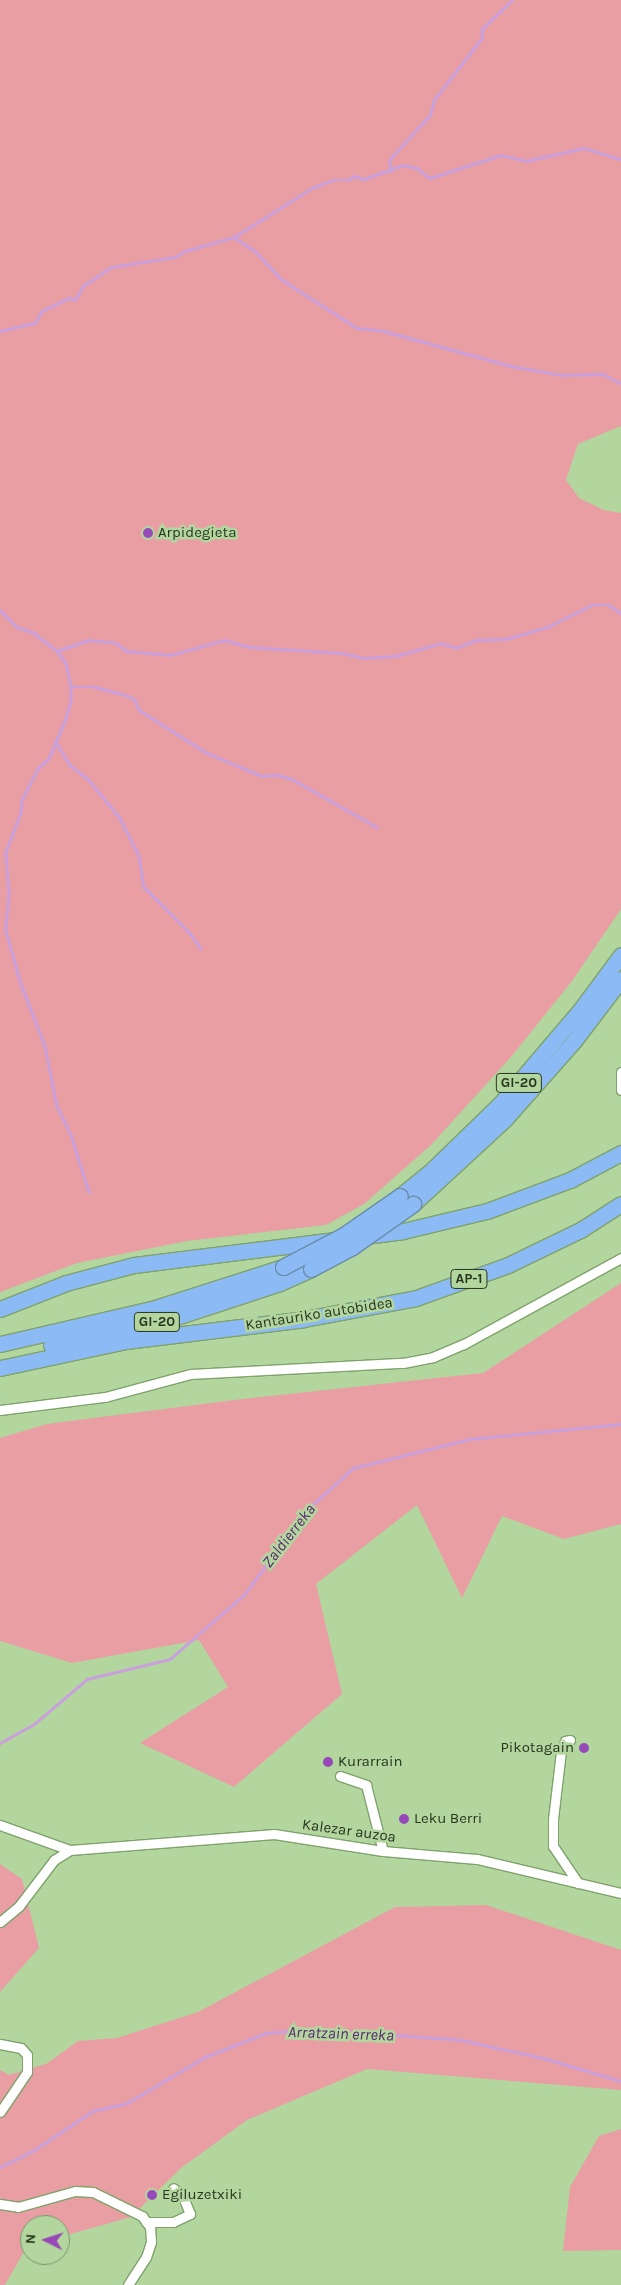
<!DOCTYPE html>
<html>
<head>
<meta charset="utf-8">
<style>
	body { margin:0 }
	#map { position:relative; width:621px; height:2285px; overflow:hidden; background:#b2d69e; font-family:Karla,sans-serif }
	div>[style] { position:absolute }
	.green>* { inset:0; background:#e99ea3 }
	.stream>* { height:2.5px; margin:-1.25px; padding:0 1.25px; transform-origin:1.25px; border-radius:1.25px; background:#c9a0dc }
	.roads { filter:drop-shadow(1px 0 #7fa26b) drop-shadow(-1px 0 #7fa26b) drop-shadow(0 1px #7fa26b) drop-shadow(0 -1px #7fa26b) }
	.street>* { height:9px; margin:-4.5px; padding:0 4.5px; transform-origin:4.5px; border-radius:4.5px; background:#fff }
	.highway>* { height:15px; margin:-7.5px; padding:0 7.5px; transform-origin:7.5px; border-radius:7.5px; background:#8cbaf4 }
	.bridges { filter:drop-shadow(1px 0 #698caa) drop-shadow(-1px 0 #698caa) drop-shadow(0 1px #698caa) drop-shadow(0 -1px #698caa) }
	.highway-bridge>* { height:15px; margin:-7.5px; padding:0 7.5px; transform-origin:7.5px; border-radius:7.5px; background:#8cbaf4 }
	.dots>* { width:14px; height:14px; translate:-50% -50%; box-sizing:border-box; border:2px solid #b2d69e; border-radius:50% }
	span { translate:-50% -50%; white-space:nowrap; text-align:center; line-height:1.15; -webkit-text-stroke:5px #b2d69e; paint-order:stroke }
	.shield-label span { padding:1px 4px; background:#b2d69e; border:1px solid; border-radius:4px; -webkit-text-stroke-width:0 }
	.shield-label { font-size:14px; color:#283620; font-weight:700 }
	.poi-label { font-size:15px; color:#283620 }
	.left { translate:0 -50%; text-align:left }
	.right { translate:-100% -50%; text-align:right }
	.street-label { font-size:15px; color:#283620 }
	.water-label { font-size:16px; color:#5a286f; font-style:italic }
	.north { position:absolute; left:20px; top:2215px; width:50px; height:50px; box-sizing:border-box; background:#b2d69e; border:1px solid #7b966c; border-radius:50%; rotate:274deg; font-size:14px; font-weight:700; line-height:20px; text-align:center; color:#283620 }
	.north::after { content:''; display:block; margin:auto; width:18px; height:22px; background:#9849b9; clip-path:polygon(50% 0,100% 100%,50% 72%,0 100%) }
</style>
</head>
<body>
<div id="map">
	<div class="green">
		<i style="clip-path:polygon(0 0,621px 0,621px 426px,578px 444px,566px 480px,579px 498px,604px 510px,621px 513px,621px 909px,572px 981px,511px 1057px,431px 1145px,364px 1204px,326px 1225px,187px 1241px,77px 1263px,0 1292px)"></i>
		<i style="clip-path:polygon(621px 1283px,621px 1524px,564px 1539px,502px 1516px,462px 1598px,417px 1505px,316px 1584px,342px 1694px,234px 1787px,140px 1743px,228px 1687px,199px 1640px,72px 1663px,0 1641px,0 1438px,47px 1424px,234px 1400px,483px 1373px)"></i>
		<i style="clip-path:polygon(0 1864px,22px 1879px,39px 1948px,0 1992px)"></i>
		<i style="clip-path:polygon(486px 1905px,621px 1950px,621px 2090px,367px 2069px,247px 2120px,181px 2168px,131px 2217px,60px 2237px,60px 2225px,30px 2225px,30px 2241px,5px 2285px,0 2285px,0 2070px,9px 2075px,46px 2064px,78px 2041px,117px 2038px,198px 2012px,395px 1907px)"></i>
		<i style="clip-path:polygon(621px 2129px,621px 2250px,563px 2251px,570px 2187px,599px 2136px)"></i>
	</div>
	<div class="stream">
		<i style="left:391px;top:172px;width:12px;rotate:-99deg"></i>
		<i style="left:389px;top:160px;width:61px;rotate:-47.7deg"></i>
		<i style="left:430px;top:115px;width:16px;rotate:-75deg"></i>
		<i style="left:434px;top:100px;width:78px;rotate:-52.3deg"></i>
		<i style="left:482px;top:38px;width:9px;rotate:-90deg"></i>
		<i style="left:482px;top:29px;width:42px;rotate:-44deg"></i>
		<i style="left:234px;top:237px;width:25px;rotate:34deg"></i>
		<i style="left:255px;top:251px;width:38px;rotate:47deg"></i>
		<i style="left:281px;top:279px;width:90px;rotate:32.8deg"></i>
		<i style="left:357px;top:328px;width:27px;rotate:6deg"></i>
		<i style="left:384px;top:331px;width:132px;rotate:15.4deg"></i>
		<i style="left:511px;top:366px;width:52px;rotate:10deg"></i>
		<i style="left:562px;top:375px;width:41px;rotate:-1.4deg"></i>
		<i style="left:603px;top:374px;width:20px;rotate:27deg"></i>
		<i style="left:0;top:331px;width:36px;rotate:-13deg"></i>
		<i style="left:35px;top:323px;width:14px;rotate:-60deg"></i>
		<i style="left:42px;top:311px;width:30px;rotate:-26deg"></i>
		<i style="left:69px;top:298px;width:6px;rotate:18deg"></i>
		<i style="left:75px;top:300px;width:16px;rotate:-60deg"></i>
		<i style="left:83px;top:286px;width:34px;rotate:-34deg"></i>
		<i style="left:111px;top:267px;width:65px;rotate:-8.9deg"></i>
		<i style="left:175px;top:257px;width:12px;rotate:-31deg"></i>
		<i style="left:185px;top:251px;width:51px;rotate:-15.9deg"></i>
		<i style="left:234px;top:237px;width:92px;rotate:-32.1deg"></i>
		<i style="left:312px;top:188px;width:22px;rotate:-21deg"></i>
		<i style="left:333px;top:180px;width:15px"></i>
		<i style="left:348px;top:180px;width:7px;rotate:-34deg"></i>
		<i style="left:354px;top:176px;width:10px;rotate:17deg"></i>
		<i style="left:364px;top:179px;width:41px;rotate:-19.7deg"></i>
		<i style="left:403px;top:165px;width:14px;rotate:12deg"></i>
		<i style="left:417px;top:168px;width:16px;rotate:38deg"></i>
		<i style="left:430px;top:178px;width:75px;rotate:-17.9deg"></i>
		<i style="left:501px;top:155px;width:26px;rotate:13deg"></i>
		<i style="left:526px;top:161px;width:59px;rotate:-12.6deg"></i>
		<i style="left:584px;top:148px;width:39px;rotate:17deg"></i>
		<i style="left:0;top:610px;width:24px;rotate:45deg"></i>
		<i style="left:17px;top:627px;width:18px;rotate:19deg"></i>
		<i style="left:34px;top:633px;width:29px;rotate:38deg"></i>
		<i style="left:57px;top:651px;width:15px;rotate:53deg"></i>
		<i style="left:66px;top:663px;width:25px;rotate:78deg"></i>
		<i style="left:71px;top:687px;width:14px;rotate:90deg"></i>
		<i style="left:71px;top:701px;width:19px;rotate:106deg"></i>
		<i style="left:66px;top:719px;width:43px;rotate:113deg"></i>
		<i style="left:49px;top:759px;width:15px;rotate:138deg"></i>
		<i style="left:38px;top:769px;width:35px;rotate:117deg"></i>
		<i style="left:22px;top:800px;width:13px;rotate:94deg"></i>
		<i style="left:21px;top:813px;width:42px;rotate:111deg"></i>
		<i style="left:6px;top:852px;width:42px;rotate:85.9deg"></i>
		<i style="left:9px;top:894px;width:37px;rotate:95deg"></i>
		<i style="left:6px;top:931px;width:55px;rotate:74.2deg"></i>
		<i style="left:21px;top:984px;width:66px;rotate:68.8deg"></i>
		<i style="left:45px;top:1046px;width:61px;rotate:78.7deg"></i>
		<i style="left:57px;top:1106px;width:32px;rotate:64deg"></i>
		<i style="left:71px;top:1135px;width:60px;rotate:72.5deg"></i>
		<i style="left:57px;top:651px;width:34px;rotate:-19deg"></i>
		<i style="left:89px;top:640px;width:27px;rotate:6deg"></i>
		<i style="left:116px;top:643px;width:14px;rotate:36deg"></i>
		<i style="left:127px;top:651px;width:44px;rotate:5.2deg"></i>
		<i style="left:171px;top:655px;width:55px;rotate:-15.8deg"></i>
		<i style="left:224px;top:640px;width:28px;rotate:15deg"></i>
		<i style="left:251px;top:647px;width:90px;rotate:3.8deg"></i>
		<i style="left:341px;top:653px;width:25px;rotate:12deg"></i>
		<i style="left:365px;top:658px;width:31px;rotate:-4deg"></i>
		<i style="left:396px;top:656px;width:47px;rotate:-16.1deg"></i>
		<i style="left:441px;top:643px;width:16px;rotate:18deg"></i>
		<i style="left:456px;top:648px;width:22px;rotate:-22deg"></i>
		<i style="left:476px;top:640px;width:31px;rotate:-2deg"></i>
		<i style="left:507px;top:639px;width:42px;rotate:-16.7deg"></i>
		<i style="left:547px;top:627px;width:50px;rotate:-26.1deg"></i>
		<i style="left:592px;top:605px;width:17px"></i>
		<i style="left:609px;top:605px;width:14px;rotate:34deg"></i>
		<i style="left:71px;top:687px;width:24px"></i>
		<i style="left:95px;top:687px;width:34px;rotate:15deg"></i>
		<i style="left:128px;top:696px;width:8px;rotate:30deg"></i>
		<i style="left:135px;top:700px;width:11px;rotate:68deg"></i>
		<i style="left:139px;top:710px;width:80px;rotate:32.3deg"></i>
		<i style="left:207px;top:753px;width:60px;rotate:22.7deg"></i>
		<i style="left:262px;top:776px;width:16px;rotate:-4deg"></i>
		<i style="left:278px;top:775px;width:15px;rotate:16deg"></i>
		<i style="left:292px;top:779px;width:98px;rotate:29.5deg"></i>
		<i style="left:55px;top:741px;width:28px;rotate:58deg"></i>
		<i style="left:70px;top:765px;width:23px;rotate:38deg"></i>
		<i style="left:88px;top:779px;width:50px;rotate:50.6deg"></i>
		<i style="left:120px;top:818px;width:42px;rotate:63.4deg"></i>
		<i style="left:139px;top:856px;width:31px;rotate:81deg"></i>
		<i style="left:144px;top:887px;width:65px;rotate:45deg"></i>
		<i style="left:190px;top:933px;width:19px;rotate:55deg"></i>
		<i style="left:0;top:1743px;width:38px;rotate:-29deg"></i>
		<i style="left:33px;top:1725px;width:71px;rotate:-40.4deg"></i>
		<i style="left:87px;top:1679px;width:85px;rotate:-13.5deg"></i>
		<i style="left:170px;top:1659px;width:98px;rotate:-40.9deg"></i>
		<i style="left:244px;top:1595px;width:106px;rotate:-53.5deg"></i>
		<i style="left:307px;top:1510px;width:62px;rotate:-42.4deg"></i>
		<i style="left:353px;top:1468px;width:121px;rotate:-13.9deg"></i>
		<i style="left:470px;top:1439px;width:152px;rotate:-5.7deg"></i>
		<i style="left:0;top:2167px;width:34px;rotate:-26deg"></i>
		<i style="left:31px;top:2152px;width:74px;rotate:-33.5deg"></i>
		<i style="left:93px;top:2111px;width:35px;rotate:-13deg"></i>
		<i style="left:127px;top:2103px;width:91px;rotate:-30.5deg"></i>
		<i style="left:205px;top:2057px;width:66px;rotate:-21.5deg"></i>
		<i style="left:266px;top:2033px;width:51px;rotate:-4.5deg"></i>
		<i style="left:317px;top:2029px;width:145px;rotate:4.3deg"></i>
		<i style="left:462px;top:2040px;width:87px;rotate:12.6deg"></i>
		<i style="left:547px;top:2059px;width:77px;rotate:16.6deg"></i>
	</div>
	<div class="roads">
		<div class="street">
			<i style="left:621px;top:1072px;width:18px;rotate:90deg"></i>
			<i style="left:0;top:1410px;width:106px;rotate:-7.1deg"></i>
			<i style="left:105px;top:1397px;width:88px;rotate:-15.1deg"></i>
			<i style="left:190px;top:1374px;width:213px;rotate:-3deg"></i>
			<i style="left:403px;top:1363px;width:31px;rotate:-11deg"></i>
			<i style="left:433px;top:1357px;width:34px;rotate:-23deg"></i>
			<i style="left:464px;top:1344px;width:179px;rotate:-28.7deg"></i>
			<i style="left:570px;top:1740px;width:5px;rotate:169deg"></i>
			<i style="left:565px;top:1741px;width:11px;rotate:112deg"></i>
			<i style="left:561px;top:1751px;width:68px;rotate:96.7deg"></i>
			<i style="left:553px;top:1819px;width:27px;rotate:90deg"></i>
			<i style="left:553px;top:1846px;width:45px;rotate:56deg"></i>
			<i style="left:340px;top:1776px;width:28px;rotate:19deg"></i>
			<i style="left:366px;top:1785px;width:68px;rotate:75.6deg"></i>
			<i style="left:0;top:1825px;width:74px;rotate:19.7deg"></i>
			<i style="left:70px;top:1850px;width:205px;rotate:-4.5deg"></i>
			<i style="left:274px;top:1834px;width:110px;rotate:8.9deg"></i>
			<i style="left:383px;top:1851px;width:94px;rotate:4.9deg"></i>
			<i style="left:477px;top:1859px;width:148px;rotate:13.3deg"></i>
			<i style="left:0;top:1922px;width:25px;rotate:-40deg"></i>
			<i style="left:19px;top:1906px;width:58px;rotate:-52.7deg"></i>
			<i style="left:54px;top:1860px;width:19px;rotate:-32deg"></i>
			<i style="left:0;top:2044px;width:21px;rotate:11deg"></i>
			<i style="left:21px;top:2048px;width:9px;rotate:49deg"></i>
			<i style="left:27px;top:2055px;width:17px;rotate:90deg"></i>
			<i style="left:27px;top:2072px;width:48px;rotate:124deg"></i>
			<i style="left:0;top:2204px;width:18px;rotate:9deg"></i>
			<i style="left:18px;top:2207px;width:59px;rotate:-15.7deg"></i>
			<i style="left:75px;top:2191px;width:18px;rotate:3deg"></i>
			<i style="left:93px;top:2192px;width:55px;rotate:26.1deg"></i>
			<i style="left:142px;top:2216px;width:14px;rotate:54deg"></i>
			<i style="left:150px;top:2227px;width:15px;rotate:86deg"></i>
			<i style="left:151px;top:2242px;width:16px;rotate:108deg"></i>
			<i style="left:146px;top:2257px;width:33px;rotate:123deg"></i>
			<i style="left:146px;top:2222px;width:27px"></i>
			<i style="left:173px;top:2222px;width:19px;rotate:-25deg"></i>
			<i style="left:190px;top:2214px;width:18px;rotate:-112deg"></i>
			<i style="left:183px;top:2197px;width:13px;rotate:-138deg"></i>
		</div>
		<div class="highway">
			<i style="left:400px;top:1196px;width:38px;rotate:-39deg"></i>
			<i style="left:430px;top:1172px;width:98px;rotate:-44.2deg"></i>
			<i style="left:500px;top:1104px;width:125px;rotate:-49.5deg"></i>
			<i style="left:581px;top:1009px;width:67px;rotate:-53.5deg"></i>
			<i style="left:413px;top:1204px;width:125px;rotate:-42.7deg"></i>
			<i style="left:505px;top:1119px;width:104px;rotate:-48.5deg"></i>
			<i style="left:574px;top:1041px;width:78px;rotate:-52.8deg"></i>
			<i style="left:365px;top:1236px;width:38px;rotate:-7deg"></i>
			<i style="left:403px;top:1231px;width:86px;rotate:-13.4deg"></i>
			<i style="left:487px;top:1211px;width:89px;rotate:-20.5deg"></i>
			<i style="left:570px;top:1180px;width:58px;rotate:-27.9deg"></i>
			<i style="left:0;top:1309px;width:71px;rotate:-21.5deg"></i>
			<i style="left:66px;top:1283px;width:70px;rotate:-14.8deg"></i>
			<i style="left:134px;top:1265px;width:203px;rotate:-7.1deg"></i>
			<i style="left:0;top:1344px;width:156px;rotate:-13deg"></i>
			<i style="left:152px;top:1309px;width:138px;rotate:-17.8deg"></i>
			<i style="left:51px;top:1345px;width:125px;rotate:-12.5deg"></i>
			<i style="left:173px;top:1318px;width:113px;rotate:-18.1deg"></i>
			<i style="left:280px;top:1283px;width:34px;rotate:-24deg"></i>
			<i style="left:0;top:1368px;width:129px;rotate:-12.1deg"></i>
			<i style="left:126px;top:1341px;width:179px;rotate:-7deg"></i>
			<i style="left:304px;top:1319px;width:114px;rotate:-10.6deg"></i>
			<i style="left:416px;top:1298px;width:98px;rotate:-19.7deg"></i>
			<i style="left:508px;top:1265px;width:82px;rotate:-25.9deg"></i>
			<i style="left:582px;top:1229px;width:46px;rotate:-32.7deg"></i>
		</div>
	</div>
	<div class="bridges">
		<div class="highway-bridge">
			<i style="left:283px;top:1267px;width:69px;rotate:-27.7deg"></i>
			<i style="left:344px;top:1235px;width:68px;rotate:-34.9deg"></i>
			<i style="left:311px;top:1269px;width:47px;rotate:-28.2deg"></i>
			<i style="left:352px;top:1247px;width:75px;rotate:-35.2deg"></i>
		</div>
	</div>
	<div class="dots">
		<i style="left:148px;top:533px;background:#9849b9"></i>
		<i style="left:584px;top:1748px;background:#9849b9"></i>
		<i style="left:328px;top:1762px;background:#9849b9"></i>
		<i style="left:404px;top:1819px;background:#9849b9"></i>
		<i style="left:152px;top:2195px;background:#9849b9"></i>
	</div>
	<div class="shield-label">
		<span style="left:519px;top:1083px">GI-20</span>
		<span style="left:469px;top:1279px">AP-1</span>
		<span style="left:157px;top:1322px">GI-20</span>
	</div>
	<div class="poi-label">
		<span class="left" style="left:158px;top:533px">Arpidegieta</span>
		<span class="right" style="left:574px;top:1748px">Pikotagain</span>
		<span class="left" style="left:338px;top:1762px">Kurarrain</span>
		<span class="left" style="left:414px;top:1819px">Leku Berri</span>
		<span class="left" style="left:162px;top:2195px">Egiluzetxiki</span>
	</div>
	<div class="street-label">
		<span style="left:319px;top:1314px;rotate:-9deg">Kantauriko autobidea</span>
		<span style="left:349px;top:1831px;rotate:8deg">Kalezar auzoa</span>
	</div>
	<div class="water-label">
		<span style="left:289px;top:1536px;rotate:-52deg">Zaldierreka</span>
		<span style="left:341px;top:2034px;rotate:2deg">Arratzain erreka</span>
	</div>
	<div class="north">N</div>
</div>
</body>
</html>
